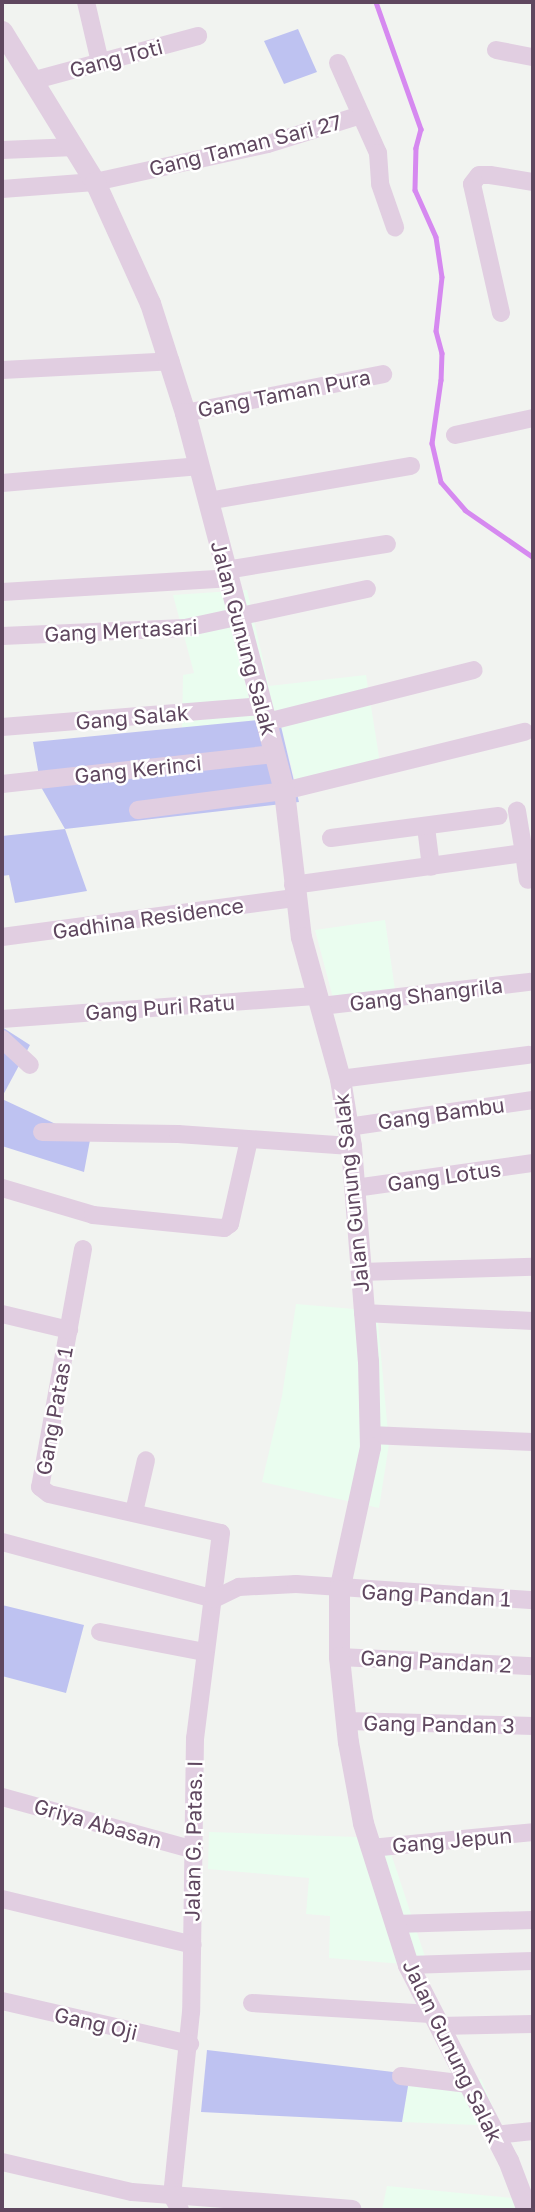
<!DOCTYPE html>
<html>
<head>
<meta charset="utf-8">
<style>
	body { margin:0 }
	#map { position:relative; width:535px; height:2212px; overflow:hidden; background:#f1f3f0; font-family:"Golos Text",sans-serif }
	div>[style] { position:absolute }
	.commercial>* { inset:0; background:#eafdef }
	.green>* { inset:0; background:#bec2f1 }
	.stream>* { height:4.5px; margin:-2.25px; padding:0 2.25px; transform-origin:2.25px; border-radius:2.25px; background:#d689f0 }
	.minor>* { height:18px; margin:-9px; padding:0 9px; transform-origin:9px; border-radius:9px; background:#e1cee1 }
	.tertiary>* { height:21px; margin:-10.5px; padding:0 10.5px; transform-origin:10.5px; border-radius:10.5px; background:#e1cee1 }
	span { translate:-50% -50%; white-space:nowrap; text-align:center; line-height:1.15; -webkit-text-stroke:5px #fff; paint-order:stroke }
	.street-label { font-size:21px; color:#5f475f }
	.frame { position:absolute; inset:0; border:4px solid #5f475f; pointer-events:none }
</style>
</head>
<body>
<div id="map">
	<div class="commercial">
		<i style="clip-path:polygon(247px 590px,269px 686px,366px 675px,381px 769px,296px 784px,279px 718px,182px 728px,183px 675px,194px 673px,173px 595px)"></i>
		<i style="clip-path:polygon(385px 920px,397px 1004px,337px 1013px,315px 930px)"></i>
		<i style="clip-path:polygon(296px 1304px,377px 1311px,389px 1444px,379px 1508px,262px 1482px,282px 1396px)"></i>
		<i style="clip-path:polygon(209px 1832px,386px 1838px,428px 1966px,329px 1958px,330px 1916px,306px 1914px,309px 1878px,208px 1869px)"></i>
		<i style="clip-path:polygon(410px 2074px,481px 2079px,501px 2126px,402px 2122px)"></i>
		<i style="clip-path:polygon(387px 2186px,533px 2200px,533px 2210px,382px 2210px)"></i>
	</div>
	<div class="green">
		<i style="clip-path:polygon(298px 29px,317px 72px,284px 84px,264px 41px)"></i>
		<i style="clip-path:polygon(279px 718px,299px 802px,65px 829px,87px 891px,15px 903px,9px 875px,2px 876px,2px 836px,65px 829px,41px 787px,33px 742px)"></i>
		<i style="clip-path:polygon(2px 1027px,30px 1045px,2px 1097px)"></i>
		<i style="clip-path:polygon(2px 1099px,90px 1140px,84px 1172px,2px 1146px)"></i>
		<i style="clip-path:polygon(2px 1605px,84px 1625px,66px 1693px,2px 1676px)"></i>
		<i style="clip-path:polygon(207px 2050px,410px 2074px,402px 2122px,201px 2112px)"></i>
	</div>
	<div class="stream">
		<i style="left:376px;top:2px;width:135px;rotate:70.5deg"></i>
		<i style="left:421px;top:129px;width:20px;rotate:105deg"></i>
		<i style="left:416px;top:148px;width:42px;rotate:91.4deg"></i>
		<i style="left:415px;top:190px;width:51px;rotate:65.9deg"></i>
		<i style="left:436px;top:237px;width:40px;rotate:81.5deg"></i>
		<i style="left:442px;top:277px;width:54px;rotate:96.3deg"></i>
		<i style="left:436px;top:331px;width:23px;rotate:75deg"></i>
		<i style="left:442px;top:353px;width:27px;rotate:92deg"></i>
		<i style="left:441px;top:380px;width:64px;rotate:98.1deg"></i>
		<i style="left:432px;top:443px;width:40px;rotate:77deg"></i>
		<i style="left:441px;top:482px;width:37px;rotate:49deg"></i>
		<i style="left:465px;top:510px;width:83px;rotate:34.7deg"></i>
	</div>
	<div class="minor">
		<i style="left:86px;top:2px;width:62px;rotate:76.9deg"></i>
		<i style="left:496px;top:50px;width:38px;rotate:11deg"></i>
		<i style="left:338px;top:63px;width:57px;rotate:66.1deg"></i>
		<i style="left:35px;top:80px;width:169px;rotate:-15.1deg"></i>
		<i style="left:2px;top:150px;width:73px;rotate:-2.4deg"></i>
		<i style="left:2px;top:189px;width:93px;rotate:-4.3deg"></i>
		<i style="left:95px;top:182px;width:177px;rotate:-12.4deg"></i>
		<i style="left:268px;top:144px;width:97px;rotate:-17.3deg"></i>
		<i style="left:361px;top:115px;width:42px;rotate:65.9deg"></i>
		<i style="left:378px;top:153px;width:31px;rotate:86deg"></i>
		<i style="left:380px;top:184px;width:46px;rotate:70.8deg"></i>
		<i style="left:501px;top:313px;width:132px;rotate:-102.7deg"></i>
		<i style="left:472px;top:184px;width:11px;rotate:-52deg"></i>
		<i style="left:479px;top:175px;width:11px"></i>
		<i style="left:490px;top:175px;width:44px;rotate:9.2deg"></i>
		<i style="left:2px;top:370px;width:169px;rotate:-3deg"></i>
		<i style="left:185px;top:413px;width:202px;rotate:-11.1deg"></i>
		<i style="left:455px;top:435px;width:80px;rotate:-12.3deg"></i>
		<i style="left:2px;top:483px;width:199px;rotate:-4.9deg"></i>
		<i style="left:208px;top:501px;width:206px;rotate:-9.8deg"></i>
		<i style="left:226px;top:570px;width:163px;rotate:-9.2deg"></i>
		<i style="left:2px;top:592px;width:227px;rotate:-3.5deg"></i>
		<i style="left:2px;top:636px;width:183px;rotate:-2.5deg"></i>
		<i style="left:185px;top:628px;width:186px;rotate:-12.1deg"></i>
		<i style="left:267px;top:722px;width:213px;rotate:-14.1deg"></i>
		<i style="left:2px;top:727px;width:262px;rotate:-4.6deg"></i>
		<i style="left:2px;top:784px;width:274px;rotate:-6.3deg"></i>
		<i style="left:138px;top:810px;width:147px;rotate:-7.4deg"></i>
		<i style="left:284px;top:791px;width:248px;rotate:-13.8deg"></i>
		<i style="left:426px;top:827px;width:40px;rotate:82.9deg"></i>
		<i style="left:331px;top:838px;width:169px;rotate:-7.5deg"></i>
		<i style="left:524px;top:853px;width:27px;rotate:82deg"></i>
		<i style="left:293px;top:885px;width:233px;rotate:-7.9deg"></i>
		<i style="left:524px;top:853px;width:43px;rotate:-99.5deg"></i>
		<i style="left:2px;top:937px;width:295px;rotate:-7.6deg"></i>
		<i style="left:321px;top:1006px;width:210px;rotate:-6.6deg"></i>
		<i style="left:2px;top:1019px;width:317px;rotate:-4.2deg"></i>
		<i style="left:2px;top:1039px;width:38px;rotate:43deg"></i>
		<i style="left:340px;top:1079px;width:190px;rotate:-7.3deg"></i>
		<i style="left:348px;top:1127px;width:187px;rotate:-8.3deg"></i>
		<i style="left:42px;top:1132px;width:136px;rotate:0.8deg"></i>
		<i style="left:178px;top:1134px;width:173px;rotate:4deg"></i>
		<i style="left:2px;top:1188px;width:95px;rotate:16.5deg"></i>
		<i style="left:93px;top:1215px;width:132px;rotate:5.7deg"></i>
		<i style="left:224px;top:1228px;width:7px;rotate:-34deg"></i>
		<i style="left:230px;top:1224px;width:86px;rotate:-77.3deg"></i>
		<i style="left:355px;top:1188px;width:180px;rotate:-8deg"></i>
		<i style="left:83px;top:1249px;width:242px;rotate:100.2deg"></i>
		<i style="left:40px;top:1487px;width:11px;rotate:38deg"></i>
		<i style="left:49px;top:1494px;width:176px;rotate:12.8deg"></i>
		<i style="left:221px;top:1533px;width:207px;rotate:97.2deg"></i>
		<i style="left:195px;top:1738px;width:274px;rotate:90.8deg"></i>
		<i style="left:191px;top:2012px;width:185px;rotate:95.9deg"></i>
		<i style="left:172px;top:2196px;width:16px;rotate:60deg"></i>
		<i style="left:360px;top:1272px;width:173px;rotate:-1.7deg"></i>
		<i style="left:363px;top:1313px;width:170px;rotate:2.7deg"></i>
		<i style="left:2px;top:1314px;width:69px;rotate:13.4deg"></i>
		<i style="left:370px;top:1435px;width:163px;rotate:2.5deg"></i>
		<i style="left:134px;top:1512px;width:53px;rotate:-77deg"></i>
		<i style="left:2px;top:1542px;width:220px;rotate:15deg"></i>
		<i style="left:214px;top:1599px;width:28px;rotate:-26deg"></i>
		<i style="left:239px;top:1587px;width:57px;rotate:-3deg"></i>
		<i style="left:296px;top:1584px;width:238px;rotate:3.9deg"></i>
		<i style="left:100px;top:1632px;width:107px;rotate:10.8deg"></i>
		<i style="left:339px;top:1657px;width:194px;rotate:2.7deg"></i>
		<i style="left:346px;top:1721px;width:187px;rotate:1.5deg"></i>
		<i style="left:2px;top:1797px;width:199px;rotate:15.4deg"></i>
		<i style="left:371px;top:1848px;width:163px;rotate:-5.6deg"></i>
		<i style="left:2px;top:1899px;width:196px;rotate:13.5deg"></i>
		<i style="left:395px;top:1924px;width:138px;rotate:-1.7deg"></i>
		<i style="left:408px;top:1965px;width:125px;rotate:-1.8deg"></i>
		<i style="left:2px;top:2001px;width:193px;rotate:12.9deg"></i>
		<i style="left:252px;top:2003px;width:179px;rotate:3.5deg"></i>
		<i style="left:438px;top:2026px;width:95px;rotate:-1.2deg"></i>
		<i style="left:401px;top:2076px;width:66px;rotate:6.9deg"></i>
		<i style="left:495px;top:2135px;width:38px;rotate:-6deg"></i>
		<i style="left:2px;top:2162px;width:133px;rotate:13deg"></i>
		<i style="left:132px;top:2192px;width:221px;rotate:4.4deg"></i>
	</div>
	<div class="tertiary">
		<i style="left:2px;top:31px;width:177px;rotate:58.4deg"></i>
		<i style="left:95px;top:182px;width:133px;rotate:65.6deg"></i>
		<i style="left:150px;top:303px;width:115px;rotate:72.3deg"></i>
		<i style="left:185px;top:413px;width:391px;rotate:75.3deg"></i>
		<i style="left:284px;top:791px;width:147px;rotate:83.4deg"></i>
		<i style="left:301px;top:937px;width:147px;rotate:74.6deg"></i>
		<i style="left:340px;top:1079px;width:68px;rotate:80.7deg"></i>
		<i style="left:351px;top:1146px;width:215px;rotate:85.5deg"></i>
		<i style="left:368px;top:1360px;width:87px;rotate:88.7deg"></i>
		<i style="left:370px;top:1447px;width:146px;rotate:102.2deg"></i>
		<i style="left:339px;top:1590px;width:67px;rotate:90deg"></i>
		<i style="left:339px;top:1657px;width:85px;rotate:84deg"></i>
		<i style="left:348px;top:1742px;width:82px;rotate:79.5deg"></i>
		<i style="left:363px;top:1823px;width:149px;rotate:72.4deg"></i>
		<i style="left:408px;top:1965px;width:219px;rotate:62.9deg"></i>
		<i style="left:508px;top:2160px;width:53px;rotate:69.2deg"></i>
	</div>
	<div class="street-label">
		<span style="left:116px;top:58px;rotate:-15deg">Gang Toti</span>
		<span style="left:245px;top:145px;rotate:-14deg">Gang Taman Sari 27</span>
		<span style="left:284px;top:393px;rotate:-11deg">Gang Taman Pura</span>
		<span style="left:121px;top:630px;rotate:-3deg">Gang Mertasari</span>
		<span style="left:244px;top:638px;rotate:75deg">Jalan Gunung Salak</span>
		<span style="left:132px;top:717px;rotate:-5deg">Gang Salak</span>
		<span style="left:138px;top:769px;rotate:-6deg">Gang Kerinci</span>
		<span style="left:148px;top:918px;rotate:-8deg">Gadhina Residence</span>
		<span style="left:426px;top:994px;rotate:-7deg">Gang Shangrila</span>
		<span style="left:160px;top:1007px;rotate:-4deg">Gang Puri Ratu</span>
		<span style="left:441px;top:1113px;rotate:-8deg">Gang Bambu</span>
		<span style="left:444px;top:1176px;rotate:-8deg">Gang Lotus</span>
		<span style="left:351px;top:1193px;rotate:-96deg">Jalan Gunung Salak</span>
		<span style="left:54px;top:1411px;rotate:-80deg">Gang Patas 1</span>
		<span style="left:436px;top:1595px;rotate:3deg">Gang Pandan 1</span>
		<span style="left:436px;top:1661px;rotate:3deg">Gang Pandan 2</span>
		<span style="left:439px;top:1724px;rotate:1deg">Gang Pandan 3</span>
		<span style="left:98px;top:1823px;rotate:16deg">Griya Abasan</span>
		<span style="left:452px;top:1840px;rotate:-5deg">Gang Jepun</span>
		<span style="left:193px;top:1841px;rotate:-89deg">Jalan G. Patas. I</span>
		<span style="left:96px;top:2023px;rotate:13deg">Gang Oji</span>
		<span style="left:453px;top:2051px;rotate:64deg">Jalan Gunung Salak</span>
	</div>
	<div class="frame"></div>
</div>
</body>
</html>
